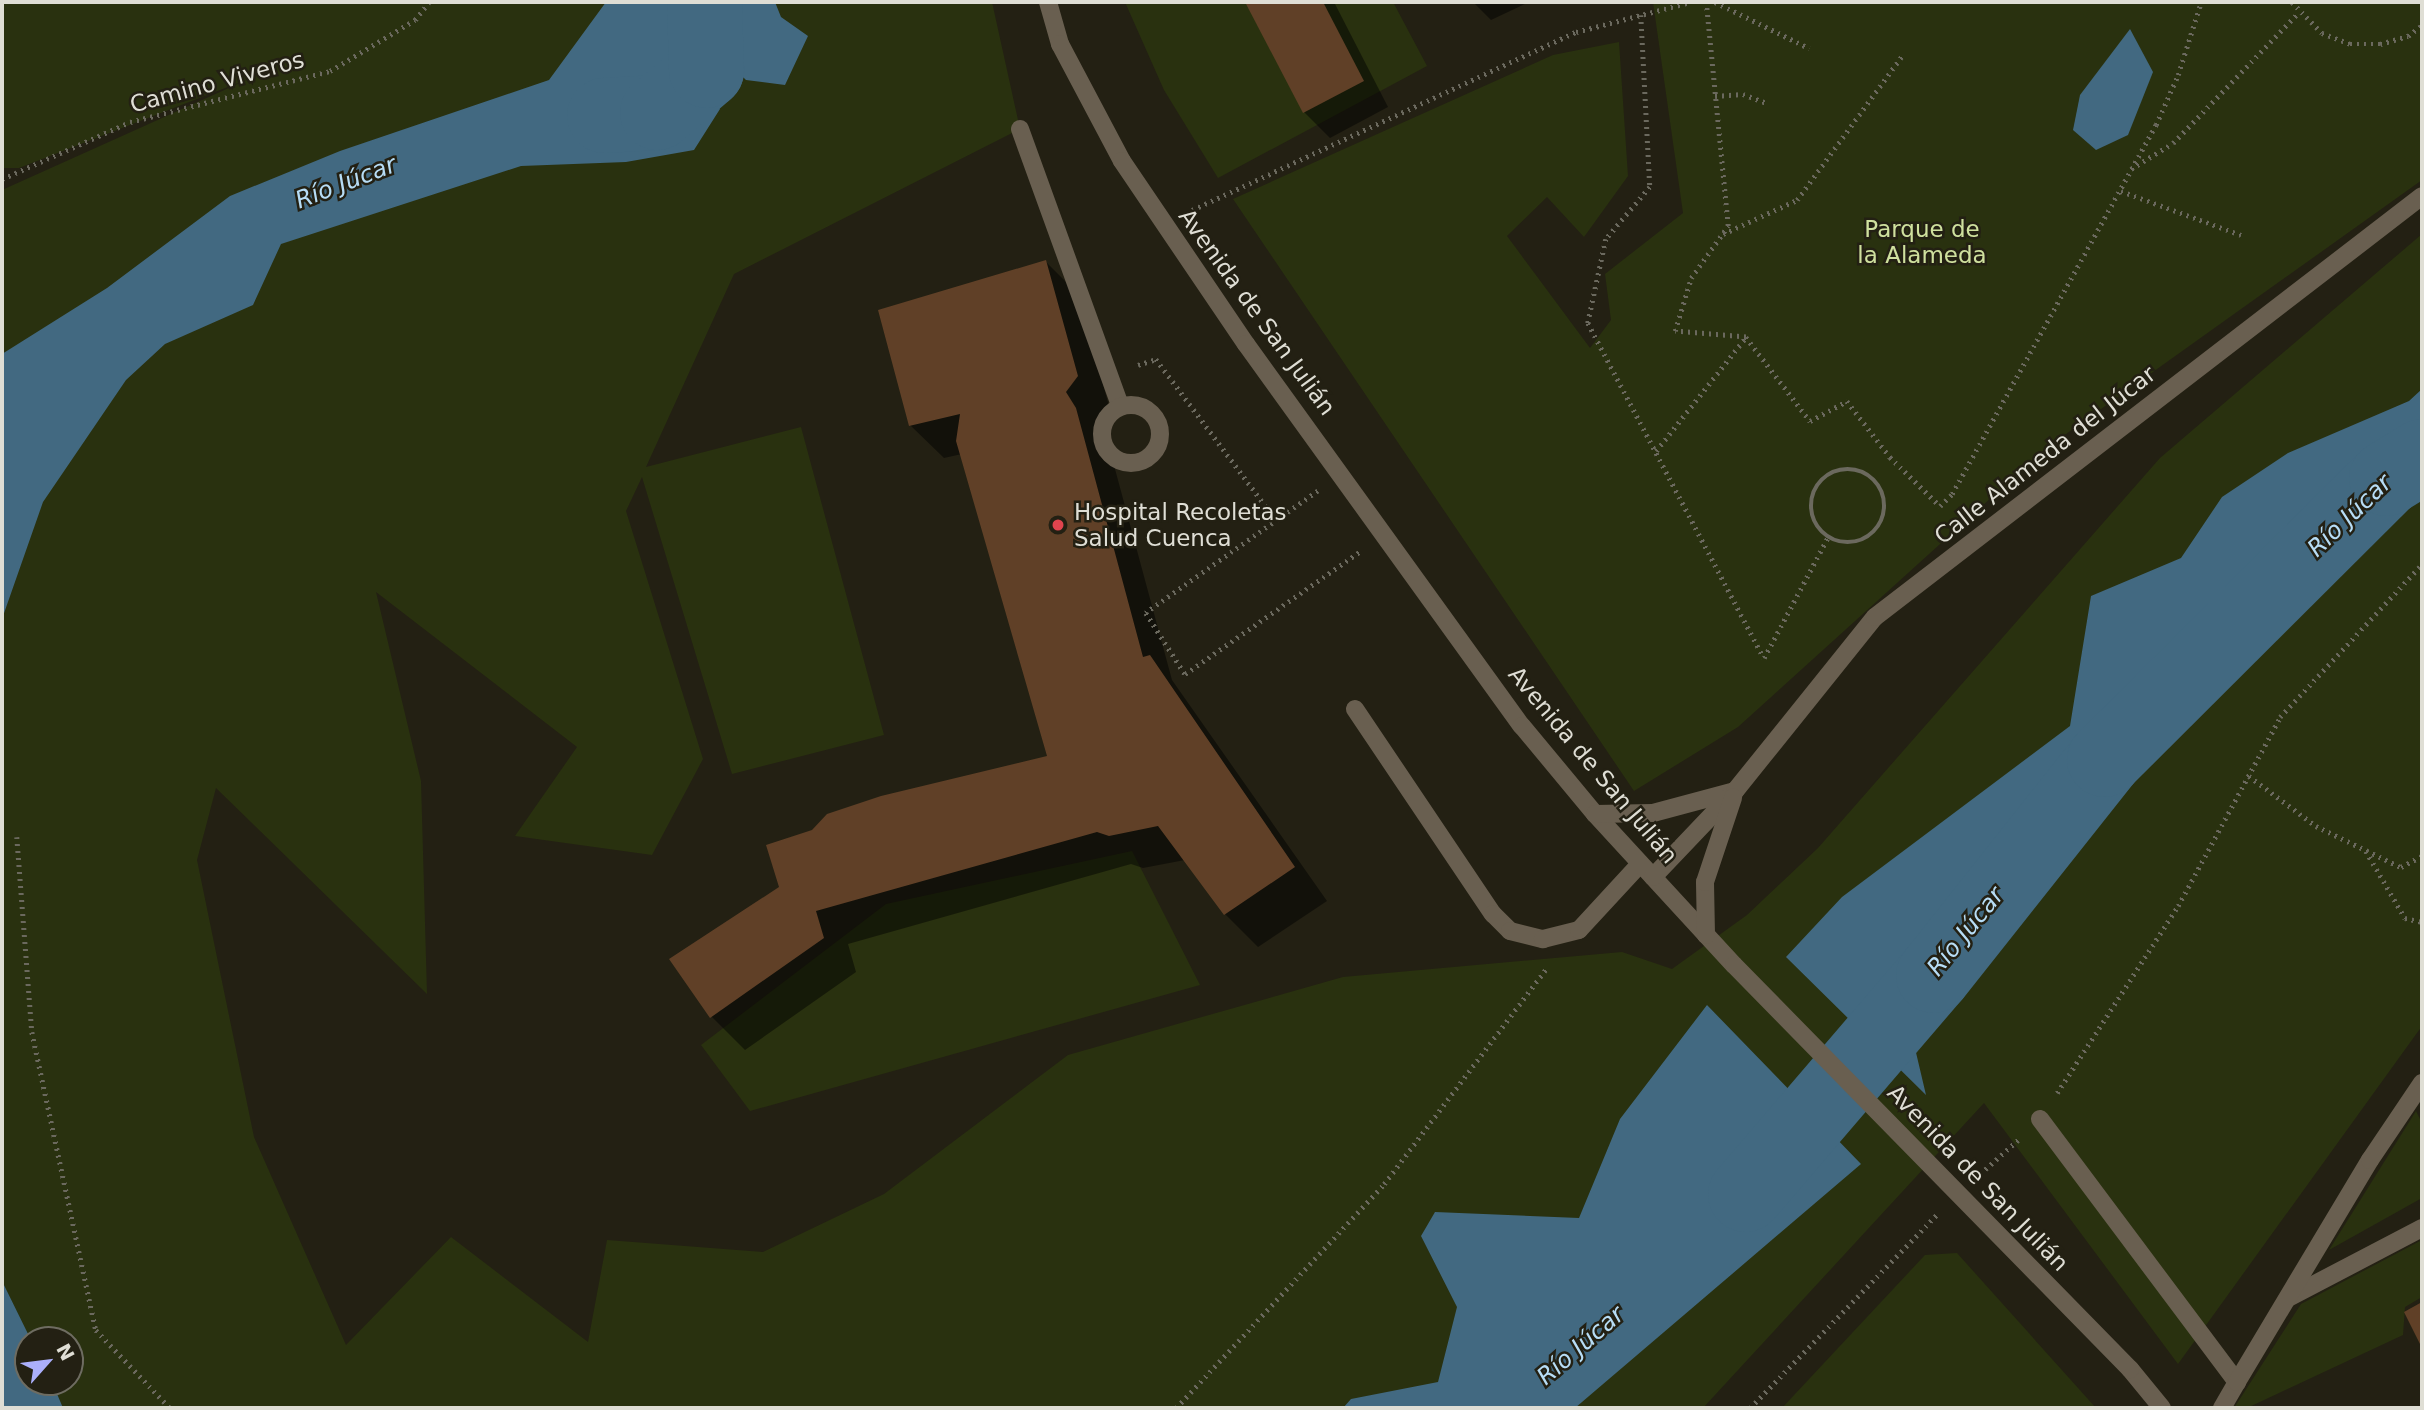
<!DOCTYPE html>
<html>
<head>
<meta charset="utf-8">
<style>
	body { margin:0 }
	#map { position:relative; width:2424px; height:1410px; overflow:hidden; background:#232013; font-family:"DejaVu Sans",sans-serif }
	div>[style] { position:absolute }
	.green>* { inset:0; background:#29310f }
	.water>* { inset:0; background:#426981 }
	.shadow>* { inset:0; background:#0007 }
	.river>* { height:75px; margin:-37.5px; padding:0 37.5px; transform-origin:37.5px; border-radius:37.5px; background:#426981 }
	.building>* { inset:0; background:#604027 }
	.path>* { height:4.5px; margin-top:-2.25px; transform-origin:0; background:repeating-linear-gradient(90deg,#6b695e 0 2px,transparent 0 7px) }
	.path>.ring { margin:-2.25px; padding:0; box-sizing:content-box; background:none; border:4.5px solid #6b695e; border-radius:50% }
	.service>* { height:18px; margin:-9px; padding:0 9px; transform-origin:9px; border-radius:9px; background:#695f50 }
	.service>.ring { margin:-9px; padding:0; box-sizing:content-box; background:none; border:18px solid #695f50; border-radius:50% }
	.pedestrian>* { height:18px; margin:-9px; padding:0 9px; transform-origin:9px; border-radius:9px; background:#695f50 }
	.minor>* { height:18px; margin:-9px; padding:0 9px; transform-origin:9px; border-radius:9px; background:#695f50 }
	.minor-bridge>* { height:18px; margin:-9px; padding:0 9px; transform-origin:9px; border-radius:9px; background:#695f50 }
	.dots>* { width:19px; height:19px; translate:-50% -50%; box-sizing:border-box; border:4px solid #232013; border-radius:50% }
	span { translate:-50% -50%; white-space:nowrap; text-align:center; line-height:1.15; -webkit-text-stroke:5px #232013; paint-order:stroke }
	.street-label { font-size:23px; color:#dfded5 }
	.park-label { font-size:23px; color:#cfe09e }
	.poi-label { font-size:23px; color:#dfded5 }
	.left { translate:0 -50%; text-align:left }
	.water-label { font-size:24px; color:#b7ddf6; font-style:italic }
	.frame { position:absolute; inset:0; border:4px solid #dfded5; pointer-events:none }
	.north { position:absolute; left:14px; top:1326px; width:70px; height:70px; box-sizing:border-box; background:#232013; border:2px solid #6e6c61; border-radius:50%; rotate:62deg; font-size:19px; font-weight:700; line-height:28px; text-align:center; color:#dfded5 }
	.north::after { content:''; display:block; margin:auto; width:24px; height:32px; background:#abaffb; clip-path:polygon(50% 0,100% 100%,50% 72%,0 100%) }
</style>
</head>
<body>
<div id="map">
	<div class="green">
		<i style="clip-path:polygon(evenodd,2px 2px,992px 2px,1020px 129px,734px 274px,646px 467px,801px 427px,884px 735px,732px 774px,642px 477px,626px 511px,703px 759px,652px 855px,515px 836px,577px 747px,376px 592px,421px 781px,427px 994px,216px 788px,197px 860px,254px 1137px,346px 1345px,451px 1237px,588px 1342px,607px 1240px,763px 1252px,884px 1194px,1068px 1055px,1343px 977px,1622px 952px,1672px 969px,1747px 915px,1818px 848px,2160px 458px,2422px 234px,2422px 1026px,2178px 1364px,1984px 1103px,1703px 1408px,2px 1408px,2px 190px,251px 78px,19px 168px,2px 168px,2px 2px,28px 1340px,70px 1340px,70px 1382px,28px 1382px,28px 1340px)"></i>
		<i style="clip-path:polygon(1125px 2px,1393px 2px,1427px 66px,1218px 178px,1164px 90px)"></i>
		<i style="clip-path:polygon(1653px 2px,2422px 2px,2422px 180px,2045px 449px,1738px 727px,1634px 791px,1233px 199px,1553px 55px,1619px 42px,1628px 176px,1584px 237px,1547px 197px,1507px 236px,1590px 348px,1611px 320px,1605px 274px,1683px 213px)"></i>
		<i style="clip-path:polygon(1132px 851px,1200px 985px,750px 1111px,701px 1045px,886px 904px)"></i>
		<i style="clip-path:polygon(2416px 1111px,2422px 1123px,2422px 1198px,2329px 1250px)"></i>
		<i style="clip-path:polygon(2422px 1240px,2422px 1297px,2405px 1307px,2403px 1335px,2247px 1408px,2234px 1408px,2301px 1304px)"></i>
		<i style="clip-path:polygon(1957px 1253px,2096px 1408px,1782px 1408px,1925px 1255px)"></i>
	</div>
	<div class="water">
		<i style="clip-path:polygon(606px 2px,775px 2px,781px 17px,808px 36px,785px 85px,746px 80px,705px 40px,681px 63px,720px 109px,694px 150px,626px 162px,521px 166px,281px 244px,253px 305px,165px 344px,126px 380px,43px 502px,2px 619px,2px 354px,107px 288px,230px 196px,340px 151px,549px 80px)"></i>
		<i style="clip-path:polygon(2130px 29px,2153px 72px,2128px 135px,2096px 150px,2073px 130px,2080px 95px)"></i>
		<i style="clip-path:polygon(2422px 389px,2422px 493px,2348px 531px,2325px 519px,2303px 584px,2264px 636px,2221px 677px,2181px 655px,2175px 729px,2037px 891px,2030px 863px,1988px 867px,1991px 931px,1914px 1044px,1926px 1095px,1786px 957px,1842px 897px,2070px 726px,2091px 596px,2181px 558px,2222px 497px,2288px 453px,2409px 401px)"></i>
		<i style="clip-path:polygon(1707px 1005px,1861px 1164px,1575px 1408px,1343px 1408px,1351px 1399px,1438px 1382px,1457px 1307px,1421px 1236px,1435px 1212px,1579px 1218px,1620px 1119px)"></i>
		<i style="clip-path:polygon(2px 1281px,31px 1340px,28px 1382px,52px 1382px,63px 1408px,2px 1408px)"></i>
	</div>
	<div class="shadow">
		<i style="clip-path:polygon(1247px 2px,1334px 2px,1388px 107px,1330px 138px,1304px 112px)"></i>
		<i style="clip-path:polygon(1473px 2px,1529px 2px,1491px 20px)"></i>
		<i style="clip-path:polygon(1046px 262px,1079px 295px,1110px 410px,1098px 426px,1108px 443px,1172px 680px,1327px 901px,1258px 947px,1225px 914px,1185px 860px,1143px 868px,1131px 864px,848px 944px,856px 972px,745px 1050px,712px 1017px,671px 960px,1049px 758px,962px 454px,944px 458px,910px 425px)"></i>
	</div>
	<div class="river">
		<i style="left:604px;top:115px;width:53px;rotate:-3.2deg"></i>
		<i style="left:657px;top:112px;width:65px;rotate:-40.6deg"></i>
		<i style="left:706px;top:70px;width:68px;rotate:-91.7deg"></i>
		<i style="left:1745px;top:1194px;width:289px;rotate:-49.4deg"></i>
		<i style="left:1933px;top:975px;width:275px;rotate:-51.6deg"></i>
		<i style="left:2104px;top:759px;width:398px;rotate:-44.9deg"></i>
		<i style="left:2386px;top:478px;width:42px;rotate:-31.4deg"></i>
	</div>
	<div class="building">
		<i style="clip-path:polygon(1245px 2px,1323px 2px,1364px 81px,1303px 113px)"></i>
		<i style="clip-path:polygon(1046px 260px,1078px 376px,1066px 392px,1076px 408px,1143px 657px,1150px 655px,1295px 867px,1224px 915px,1158px 826px,1109px 836px,1097px 832px,816px 911px,824px 938px,710px 1018px,669px 959px,779px 887px,766px 845px,812px 830px,827px 814px,881px 796px,1047px 756px,956px 441px,960px 414px,909px 426px,878px 310px)"></i>
		<i style="clip-path:polygon(2422px 1302px,2422px 1348px,2404px 1312px)"></i>
	</div>
	<div class="path">
		<i style="left:1715px;top:2px;width:105px;rotate:26.1deg"></i>
		<i style="left:2292px;top:2px;width:43px;rotate:45.9deg"></i>
		<i style="left:2322px;top:33px;width:30px;rotate:21deg"></i>
		<i style="left:2350px;top:44px;width:30px"></i>
		<i style="left:2380px;top:44px;width:29px;rotate:-16deg"></i>
		<i style="left:2408px;top:36px;width:18px;rotate:-38deg"></i>
		<i style="left:1641px;top:15px;width:172px;rotate:87deg"></i>
		<i style="left:1650px;top:187px;width:68px;rotate:130.2deg"></i>
		<i style="left:1606px;top:239px;width:86px;rotate:102.1deg"></i>
		<i style="left:1588px;top:323px;width:378px;rotate:62.3deg"></i>
		<i style="left:1715px;top:96px;width:28px;rotate:-4deg"></i>
		<i style="left:1743px;top:94px;width:25px;rotate:21deg"></i>
		<i style="left:2131px;top:169px;width:49px;rotate:-31.8deg"></i>
		<i style="left:2173px;top:143px;width:180px;rotate:-46.1deg"></i>
		<i style="left:2px;top:179px;width:140px;rotate:-24deg"></i>
		<i style="left:130px;top:122px;width:206px;rotate:-14.3deg"></i>
		<i style="left:330px;top:71px;width:99px;rotate:-31deg"></i>
		<i style="left:415px;top:20px;width:23px;rotate:-52deg"></i>
		<i style="left:2121px;top:191px;width:128px;rotate:20.1deg"></i>
		<i style="left:1192px;top:210px;width:423px;rotate:-24.9deg"></i>
		<i style="left:1576px;top:32px;width:118px;rotate:-14.7deg"></i>
		<i style="left:1723px;top:234px;width:81px;rotate:-24.7deg"></i>
		<i style="left:1797px;top:200px;width:178px;rotate:-53.9deg"></i>
		<i style="left:1746px;top:337px;width:106px;rotate:52.7deg"></i>
		<i style="left:1810px;top:421px;width:42px;rotate:-28.4deg"></i>
		<i style="left:1847px;top:401px;width:71px;rotate:52.5deg"></i>
		<i style="left:1890px;top:457px;width:70px;rotate:44.4deg"></i>
		<i style="left:1940px;top:506px;width:17px;rotate:-45deg"></i>
		<i style="left:1952px;top:494px;width:422px;rotate:-61.1deg"></i>
		<i style="left:2156px;top:125px;width:55px;rotate:-66.3deg"></i>
		<i style="left:2178px;top:75px;width:77px;rotate:-72.5deg"></i>
		<i style="left:1138px;top:365px;width:19px;rotate:-18deg"></i>
		<i style="left:1156px;top:359px;width:201px;rotate:53.3deg"></i>
		<i style="left:1656px;top:451px;width:145px;rotate:-51.7deg"></i>
		<i style="left:1746px;top:337px;width:71px;rotate:-175.2deg"></i>
		<i style="left:1675px;top:331px;width:55px;rotate:-73.2deg"></i>
		<i style="left:1691px;top:278px;width:64px;rotate:-54.6deg"></i>
		<i style="left:1728px;top:226px;width:225px;rotate:-95.6deg"></i>
		<i class="ring" style="left:1811px;top:469px;width:69.5px;height:69.5px"></i>
		<i style="left:1318px;top:491px;width:211px;rotate:144.7deg"></i>
		<i style="left:1146px;top:613px;width:72px;rotate:57.4deg"></i>
		<i style="left:1185px;top:674px;width:213px;rotate:-35deg"></i>
		<i style="left:1764px;top:658px;width:137px;rotate:-62.1deg"></i>
		<i style="left:2249px;top:776px;width:84px;rotate:36.7deg"></i>
		<i style="left:2316px;top:826px;width:94px;rotate:25.8deg"></i>
		<i style="left:2401px;top:867px;width:24px;rotate:-28deg"></i>
		<i style="left:17px;top:837px;width:196px;rotate:85.6deg"></i>
		<i style="left:32px;top:1032px;width:305px;rotate:77.9deg"></i>
		<i style="left:96px;top:1330px;width:108px;rotate:46.5deg"></i>
		<i style="left:2366px;top:851px;width:78px;rotate:59.8deg"></i>
		<i style="left:2405px;top:918px;width:17px;rotate:13deg"></i>
		<i style="left:2057px;top:1093px;width:223px;rotate:-57.1deg"></i>
		<i style="left:2178px;top:906px;width:215px;rotate:-61.6deg"></i>
		<i style="left:2280px;top:717px;width:209px;rotate:-47.1deg"></i>
		<i style="left:1980px;top:1174px;width:51px;rotate:-41.8deg"></i>
		<i style="left:1176px;top:1408px;width:306px;rotate:-47.1deg"></i>
		<i style="left:1384px;top:1184px;width:271px;rotate:-53deg"></i>
		<i style="left:1750px;top:1408px;width:271px;rotate:-46deg"></i>
	</div>
	<div class="service">
		<i style="left:1020px;top:129px;width:294px;rotate:70.1deg"></i>
		<i class="ring" style="left:1102px;top:405px;width:40px;height:40px"></i>
		<i style="left:1355px;top:709px;width:247px;rotate:56.1deg"></i>
		<i style="left:1493px;top:914px;width:24px;rotate:45deg"></i>
		<i style="left:1510px;top:931px;width:34px;rotate:14deg"></i>
		<i style="left:1543px;top:939px;width:37px;rotate:-14deg"></i>
		<i style="left:1579px;top:930px;width:90px;rotate:-47.3deg"></i>
	</div>
	<div class="pedestrian">
		<i style="left:2040px;top:1119px;width:329px;rotate:53.2deg"></i>
		<i style="left:2237px;top:1382px;width:30px;rotate:120deg"></i>
		<i style="left:2290px;top:1297px;width:149px;rotate:-27.6deg"></i>
		<i style="left:2237px;top:1382px;width:259px;rotate:-59.1deg"></i>
		<i style="left:2370px;top:1160px;width:93px;rotate:-56deg"></i>
	</div>
	<div class="minor">
		<i style="left:1048px;top:2px;width:44px;rotate:74.1deg"></i>
		<i style="left:1060px;top:44px;width:132px;rotate:62.1deg"></i>
		<i style="left:1122px;top:161px;width:221px;rotate:55.9deg"></i>
		<i style="left:1246px;top:344px;width:471px;rotate:54.2deg"></i>
		<i style="left:1522px;top:726px;width:114px;rotate:50.3deg"></i>
		<i style="left:1595px;top:814px;width:205px;rotate:47.4deg"></i>
		<i style="left:1595px;top:814px;width:58px;rotate:-1deg"></i>
		<i style="left:1653px;top:813px;width:85px;rotate:-15deg"></i>
		<i style="left:1653px;top:877px;width:119px;rotate:-46.4deg"></i>
		<i style="left:1735px;top:791px;width:223px;rotate:-51.2deg"></i>
		<i style="left:1875px;top:617px;width:690px;rotate:-37.58deg"></i>
		<i style="left:1706px;top:935px;width:53px;rotate:-91.1deg"></i>
		<i style="left:1705px;top:882px;width:89px;rotate:-71.6deg"></i>
		<i style="left:2130px;top:1369px;width:50px;rotate:50.6deg"></i>
	</div>
	<div class="minor-bridge">
		<i style="left:1734px;top:965px;width:566px;rotate:45.57deg"></i>
	</div>
	<div class="dots">
		<i style="left:1058px;top:525px;background:#e0444e"></i>
	</div>
	<div class="street-label">
		<span style="left:217px;top:82px;rotate:-15deg">Camino Viveros</span>
		<span style="left:1257px;top:312px;rotate:54deg">Avenida de San Julián</span>
		<span style="left:2045px;top:455px;rotate:-38deg">Calle Alameda del Júcar</span>
		<span style="left:1593px;top:765px;rotate:50deg">Avenida de San Julián</span>
		<span style="left:1978px;top:1178px;rotate:46deg">Avenida de San Julián</span>
	</div>
	<div class="park-label">
		<span style="left:1922px;top:242px">Parque de<br>la Alameda</span>
	</div>
	<div class="poi-label">
		<span class="left" style="left:1074px;top:525px">Hospital Recoletas<br>Salud Cuenca</span>
	</div>
	<div class="water-label">
		<span style="left:346px;top:183px;rotate:-21deg">Río Júcar</span>
		<span style="left:2350px;top:516px;rotate:-44deg">Río Júcar</span>
		<span style="left:1966px;top:932px;rotate:-51deg">Río Júcar</span>
		<span style="left:1581px;top:1346px;rotate:-41deg">Río Júcar</span>
	</div>
	<div class="frame"></div>
	<div class="north">N</div>
</div>
</body>
</html>
